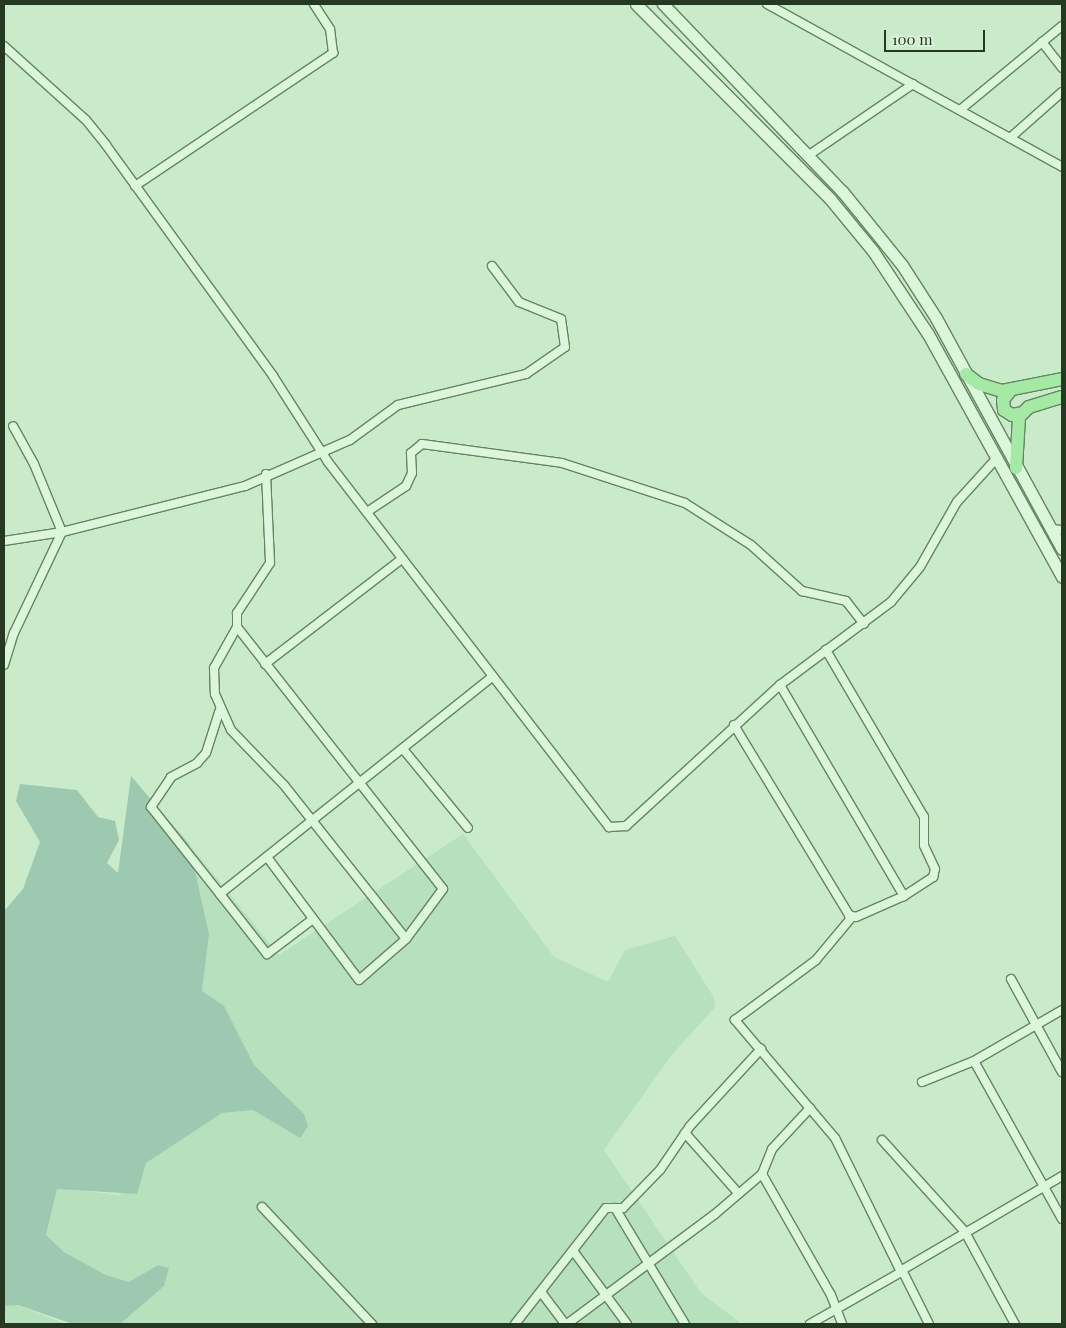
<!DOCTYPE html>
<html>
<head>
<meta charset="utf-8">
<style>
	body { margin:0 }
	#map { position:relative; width:1066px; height:1328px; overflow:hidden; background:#c9ebca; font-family:"Playfair Display",serif }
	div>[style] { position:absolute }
	.farmland>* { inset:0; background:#b7e0bd }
	.green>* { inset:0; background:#9dc9b0 }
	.roads { filter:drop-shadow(1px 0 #64865f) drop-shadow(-1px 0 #64865f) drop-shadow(0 1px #64865f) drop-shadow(0 -1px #64865f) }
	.street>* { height:8px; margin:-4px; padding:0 4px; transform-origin:4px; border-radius:4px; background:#dcf6dc }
	.secondary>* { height:11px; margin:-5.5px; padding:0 5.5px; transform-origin:5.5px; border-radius:5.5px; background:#dcf6dc }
	.primary>* { height:12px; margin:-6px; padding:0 6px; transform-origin:6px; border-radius:6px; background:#a4eaa5 }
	span { translate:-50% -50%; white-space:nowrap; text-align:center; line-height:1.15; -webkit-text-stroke:4px #d8f3d9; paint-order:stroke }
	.frame { position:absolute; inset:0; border:5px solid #253821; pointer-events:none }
	.scale { position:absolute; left:884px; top:30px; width:101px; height:22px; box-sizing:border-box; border:2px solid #253821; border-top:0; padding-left:6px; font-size:15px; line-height:18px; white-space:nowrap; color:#253821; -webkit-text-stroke:4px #d8f3d9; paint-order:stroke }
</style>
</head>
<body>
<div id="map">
	<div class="farmland">
		<i style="clip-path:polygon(463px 834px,554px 957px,608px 982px,625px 950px,675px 936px,713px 996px,715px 1007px,671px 1056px,604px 1150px,701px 1293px,742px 1324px,120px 1324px,158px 1265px,129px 1282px,106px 1275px,64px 1252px,46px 1235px,57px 1188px,119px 1195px,146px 1163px,222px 1113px,253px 1110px,300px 1138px,277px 1090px,254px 1065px,224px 1007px,202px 991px,209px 934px,189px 844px,279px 955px)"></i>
		<i style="clip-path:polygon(17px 1305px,63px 1323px,73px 1324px,4px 1324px,4px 1306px)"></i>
	</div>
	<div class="green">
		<i style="clip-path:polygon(131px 776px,189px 844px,209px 934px,202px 991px,224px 1006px,254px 1065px,304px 1114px,308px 1126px,300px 1138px,253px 1110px,222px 1113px,146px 1163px,137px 1194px,57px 1189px,46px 1235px,64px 1252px,106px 1275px,129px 1282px,158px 1265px,169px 1268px,164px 1286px,120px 1324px,73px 1324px,18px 1305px,4px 1306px,4px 911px,23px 889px,40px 842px,16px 801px,20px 784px,77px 790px,98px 817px,115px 821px,119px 840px,107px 863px,118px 873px)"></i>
	</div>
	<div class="roads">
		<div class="street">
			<i style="left:767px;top:4px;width:337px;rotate:28.9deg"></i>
			<i style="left:1042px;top:42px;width:33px;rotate:52deg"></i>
			<i style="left:4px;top:46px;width:110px;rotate:42.1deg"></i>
			<i style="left:86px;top:120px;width:32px;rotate:51deg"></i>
			<i style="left:106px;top:145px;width:285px;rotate:54.1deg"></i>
			<i style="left:273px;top:376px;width:102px;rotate:57.4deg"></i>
			<i style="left:328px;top:462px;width:461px;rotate:52.4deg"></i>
			<i style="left:609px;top:827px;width:17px;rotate:-3deg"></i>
			<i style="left:626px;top:826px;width:209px;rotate:-42.5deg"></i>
			<i style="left:780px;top:685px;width:139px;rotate:-36.8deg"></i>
			<i style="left:891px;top:602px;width:45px;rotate:-50.4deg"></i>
			<i style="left:920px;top:567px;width:75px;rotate:-60.4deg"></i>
			<i style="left:957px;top:502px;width:58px;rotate:-47.8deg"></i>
			<i style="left:960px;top:110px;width:132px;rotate:-39.5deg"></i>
			<i style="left:1010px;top:138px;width:69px;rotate:-41.5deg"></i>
			<i style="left:809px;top:155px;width:126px;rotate:-34.3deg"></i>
			<i style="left:135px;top:186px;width:239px;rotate:-33.9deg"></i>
			<i style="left:333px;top:53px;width:24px;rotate:-97deg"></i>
			<i style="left:330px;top:29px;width:30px;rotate:-123deg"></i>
			<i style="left:266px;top:474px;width:89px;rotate:87.4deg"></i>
			<i style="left:270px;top:563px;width:60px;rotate:123.4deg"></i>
			<i style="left:237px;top:613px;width:14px;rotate:90deg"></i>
			<i style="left:237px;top:627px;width:47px;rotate:119.3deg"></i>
			<i style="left:214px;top:668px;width:26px;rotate:88deg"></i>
			<i style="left:215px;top:694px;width:39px;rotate:66deg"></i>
			<i style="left:231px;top:730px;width:76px;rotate:46.1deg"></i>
			<i style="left:284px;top:785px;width:196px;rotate:51.6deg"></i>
			<i style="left:406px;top:939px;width:62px;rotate:138.9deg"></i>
			<i style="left:359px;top:980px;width:154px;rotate:-126.8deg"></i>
			<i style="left:367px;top:512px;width:47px;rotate:-33.7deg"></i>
			<i style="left:406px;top:486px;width:14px;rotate:-65deg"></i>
			<i style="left:412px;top:473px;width:20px;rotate:-93deg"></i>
			<i style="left:411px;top:453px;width:14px;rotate:-39deg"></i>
			<i style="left:422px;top:444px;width:141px;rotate:7.7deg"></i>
			<i style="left:562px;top:463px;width:129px;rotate:18deg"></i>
			<i style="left:685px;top:503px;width:78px;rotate:32.5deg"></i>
			<i style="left:751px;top:545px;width:69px;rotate:42deg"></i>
			<i style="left:802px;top:591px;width:45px;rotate:12.8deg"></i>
			<i style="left:846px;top:601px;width:29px;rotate:52deg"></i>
			<i style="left:1051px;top:529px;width:11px;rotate:5deg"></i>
			<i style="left:4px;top:541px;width:59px;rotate:-8.8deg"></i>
			<i style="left:62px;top:532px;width:189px;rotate:-14.1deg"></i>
			<i style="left:245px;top:486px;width:115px;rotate:-23.7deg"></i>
			<i style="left:350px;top:440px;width:59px;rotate:-36.1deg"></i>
			<i style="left:398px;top:405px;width:132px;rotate:-13.6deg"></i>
			<i style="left:526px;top:374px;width:47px;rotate:-34.7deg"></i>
			<i style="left:565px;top:347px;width:28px;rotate:-98deg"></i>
			<i style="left:561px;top:319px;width:45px;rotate:-158deg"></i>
			<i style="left:519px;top:302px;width:45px;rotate:-126.9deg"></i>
			<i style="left:237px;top:627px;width:333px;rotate:51.8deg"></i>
			<i style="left:443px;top:889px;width:62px;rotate:126.5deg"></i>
			<i style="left:265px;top:664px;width:173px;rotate:-37.5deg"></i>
			<i style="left:4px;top:665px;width:34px;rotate:-73deg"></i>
			<i style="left:14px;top:633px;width:112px;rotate:-64.6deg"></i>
			<i style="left:62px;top:532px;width:74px;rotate:-112.4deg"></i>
			<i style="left:34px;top:464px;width:43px;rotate:-118.9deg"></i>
			<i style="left:780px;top:685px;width:245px;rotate:59.6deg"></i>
			<i style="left:734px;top:725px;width:222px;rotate:58.8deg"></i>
			<i style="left:849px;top:915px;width:7px;rotate:16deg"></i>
			<i style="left:856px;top:917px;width:52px;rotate:-23.6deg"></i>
			<i style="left:904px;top:896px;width:35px;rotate:-33deg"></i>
			<i style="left:933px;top:877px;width:8px;rotate:-76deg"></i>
			<i style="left:935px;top:869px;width:26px;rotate:-115deg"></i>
			<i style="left:924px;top:845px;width:28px;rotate:-90deg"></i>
			<i style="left:924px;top:817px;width:194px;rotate:-120.4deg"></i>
			<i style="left:403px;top:749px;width:102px;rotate:50.6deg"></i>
			<i style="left:220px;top:894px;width:111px;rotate:-128.4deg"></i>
			<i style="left:151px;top:807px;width:36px;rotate:-56deg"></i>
			<i style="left:171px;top:777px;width:30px;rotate:-28deg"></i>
			<i style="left:197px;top:763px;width:13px;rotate:-48deg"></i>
			<i style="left:206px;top:753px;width:46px;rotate:-72.3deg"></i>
			<i style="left:313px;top:919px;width:58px;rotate:142.7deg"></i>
			<i style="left:267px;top:954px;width:76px;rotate:-128.1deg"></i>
			<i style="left:220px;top:894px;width:349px;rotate:-38.6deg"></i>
			<i style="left:1011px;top:979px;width:106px;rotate:61.3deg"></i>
			<i style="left:974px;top:1061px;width:181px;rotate:60.9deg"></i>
			<i style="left:922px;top:1082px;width:56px;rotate:-22deg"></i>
			<i style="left:974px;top:1061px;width:102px;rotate:-30.1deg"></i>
			<i style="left:685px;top:1133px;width:81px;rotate:48.5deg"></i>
			<i style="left:882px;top:1140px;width:124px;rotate:47.9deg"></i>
			<i style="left:965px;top:1232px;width:105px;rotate:61.5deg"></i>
			<i style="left:762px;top:1174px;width:139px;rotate:60.3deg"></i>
			<i style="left:831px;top:1295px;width:31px;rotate:69deg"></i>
			<i style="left:262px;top:1207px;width:161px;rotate:46.8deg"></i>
			<i style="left:615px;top:1208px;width:135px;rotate:58.9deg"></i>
			<i style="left:574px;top:1252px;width:89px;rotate:53.6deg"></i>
			<i style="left:541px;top:1292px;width:40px;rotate:53deg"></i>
			<i style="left:515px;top:1324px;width:147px;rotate:-51.9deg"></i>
			<i style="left:606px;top:1208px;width:17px"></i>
			<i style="left:623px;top:1208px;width:53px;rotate:-45.8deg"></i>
			<i style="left:660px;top:1170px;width:53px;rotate:-55.7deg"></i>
			<i style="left:690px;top:1126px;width:105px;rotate:-47.3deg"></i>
			<i style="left:567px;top:1324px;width:184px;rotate:-36.6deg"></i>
			<i style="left:715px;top:1214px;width:62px;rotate:-40.4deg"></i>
			<i style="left:762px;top:1174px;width:27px;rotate:-68deg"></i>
			<i style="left:772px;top:1149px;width:56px;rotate:-47.2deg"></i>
			<i style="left:810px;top:1324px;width:105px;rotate:-29.7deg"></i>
			<i style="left:901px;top:1272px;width:149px;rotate:-116.2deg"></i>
			<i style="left:835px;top:1138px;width:155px;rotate:-130.3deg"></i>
			<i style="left:735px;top:1020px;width:101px;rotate:-36.5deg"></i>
			<i style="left:816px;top:960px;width:56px;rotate:-50.1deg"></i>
			<i style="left:929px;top:1324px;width:60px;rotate:-116.6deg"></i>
			<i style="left:902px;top:1270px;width:186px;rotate:-30.4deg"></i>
		</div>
		<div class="secondary">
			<i style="left:636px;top:4px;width:276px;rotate:45.1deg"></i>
			<i style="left:831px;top:200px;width:66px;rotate:50.5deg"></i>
			<i style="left:873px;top:251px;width:100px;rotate:56.5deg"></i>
			<i style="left:928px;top:334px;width:277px;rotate:61.1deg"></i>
			<i style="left:663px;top:4px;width:259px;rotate:46.3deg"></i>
			<i style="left:842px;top:191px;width:95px;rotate:51deg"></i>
			<i style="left:902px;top:265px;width:63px;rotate:57.3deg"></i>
			<i style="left:936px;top:318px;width:263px;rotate:61.4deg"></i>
		</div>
		<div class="primary">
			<i style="left:966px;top:374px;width:16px;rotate:38deg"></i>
			<i style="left:979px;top:384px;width:24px;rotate:17deg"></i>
			<i style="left:1002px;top:391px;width:61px;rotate:-11.3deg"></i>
			<i style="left:1010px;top:391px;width:11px;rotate:128deg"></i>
			<i style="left:1003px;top:400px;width:10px;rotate:84deg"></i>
			<i style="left:1004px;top:410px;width:9px;rotate:32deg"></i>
			<i style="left:1012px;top:415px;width:10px;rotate:-11deg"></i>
			<i style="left:1016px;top:468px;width:51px;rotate:-86.6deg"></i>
			<i style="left:1019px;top:417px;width:14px;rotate:-45deg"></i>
			<i style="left:1029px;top:407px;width:34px;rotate:-17deg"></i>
		</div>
	</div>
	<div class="frame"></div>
	<div class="scale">100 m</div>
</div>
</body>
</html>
